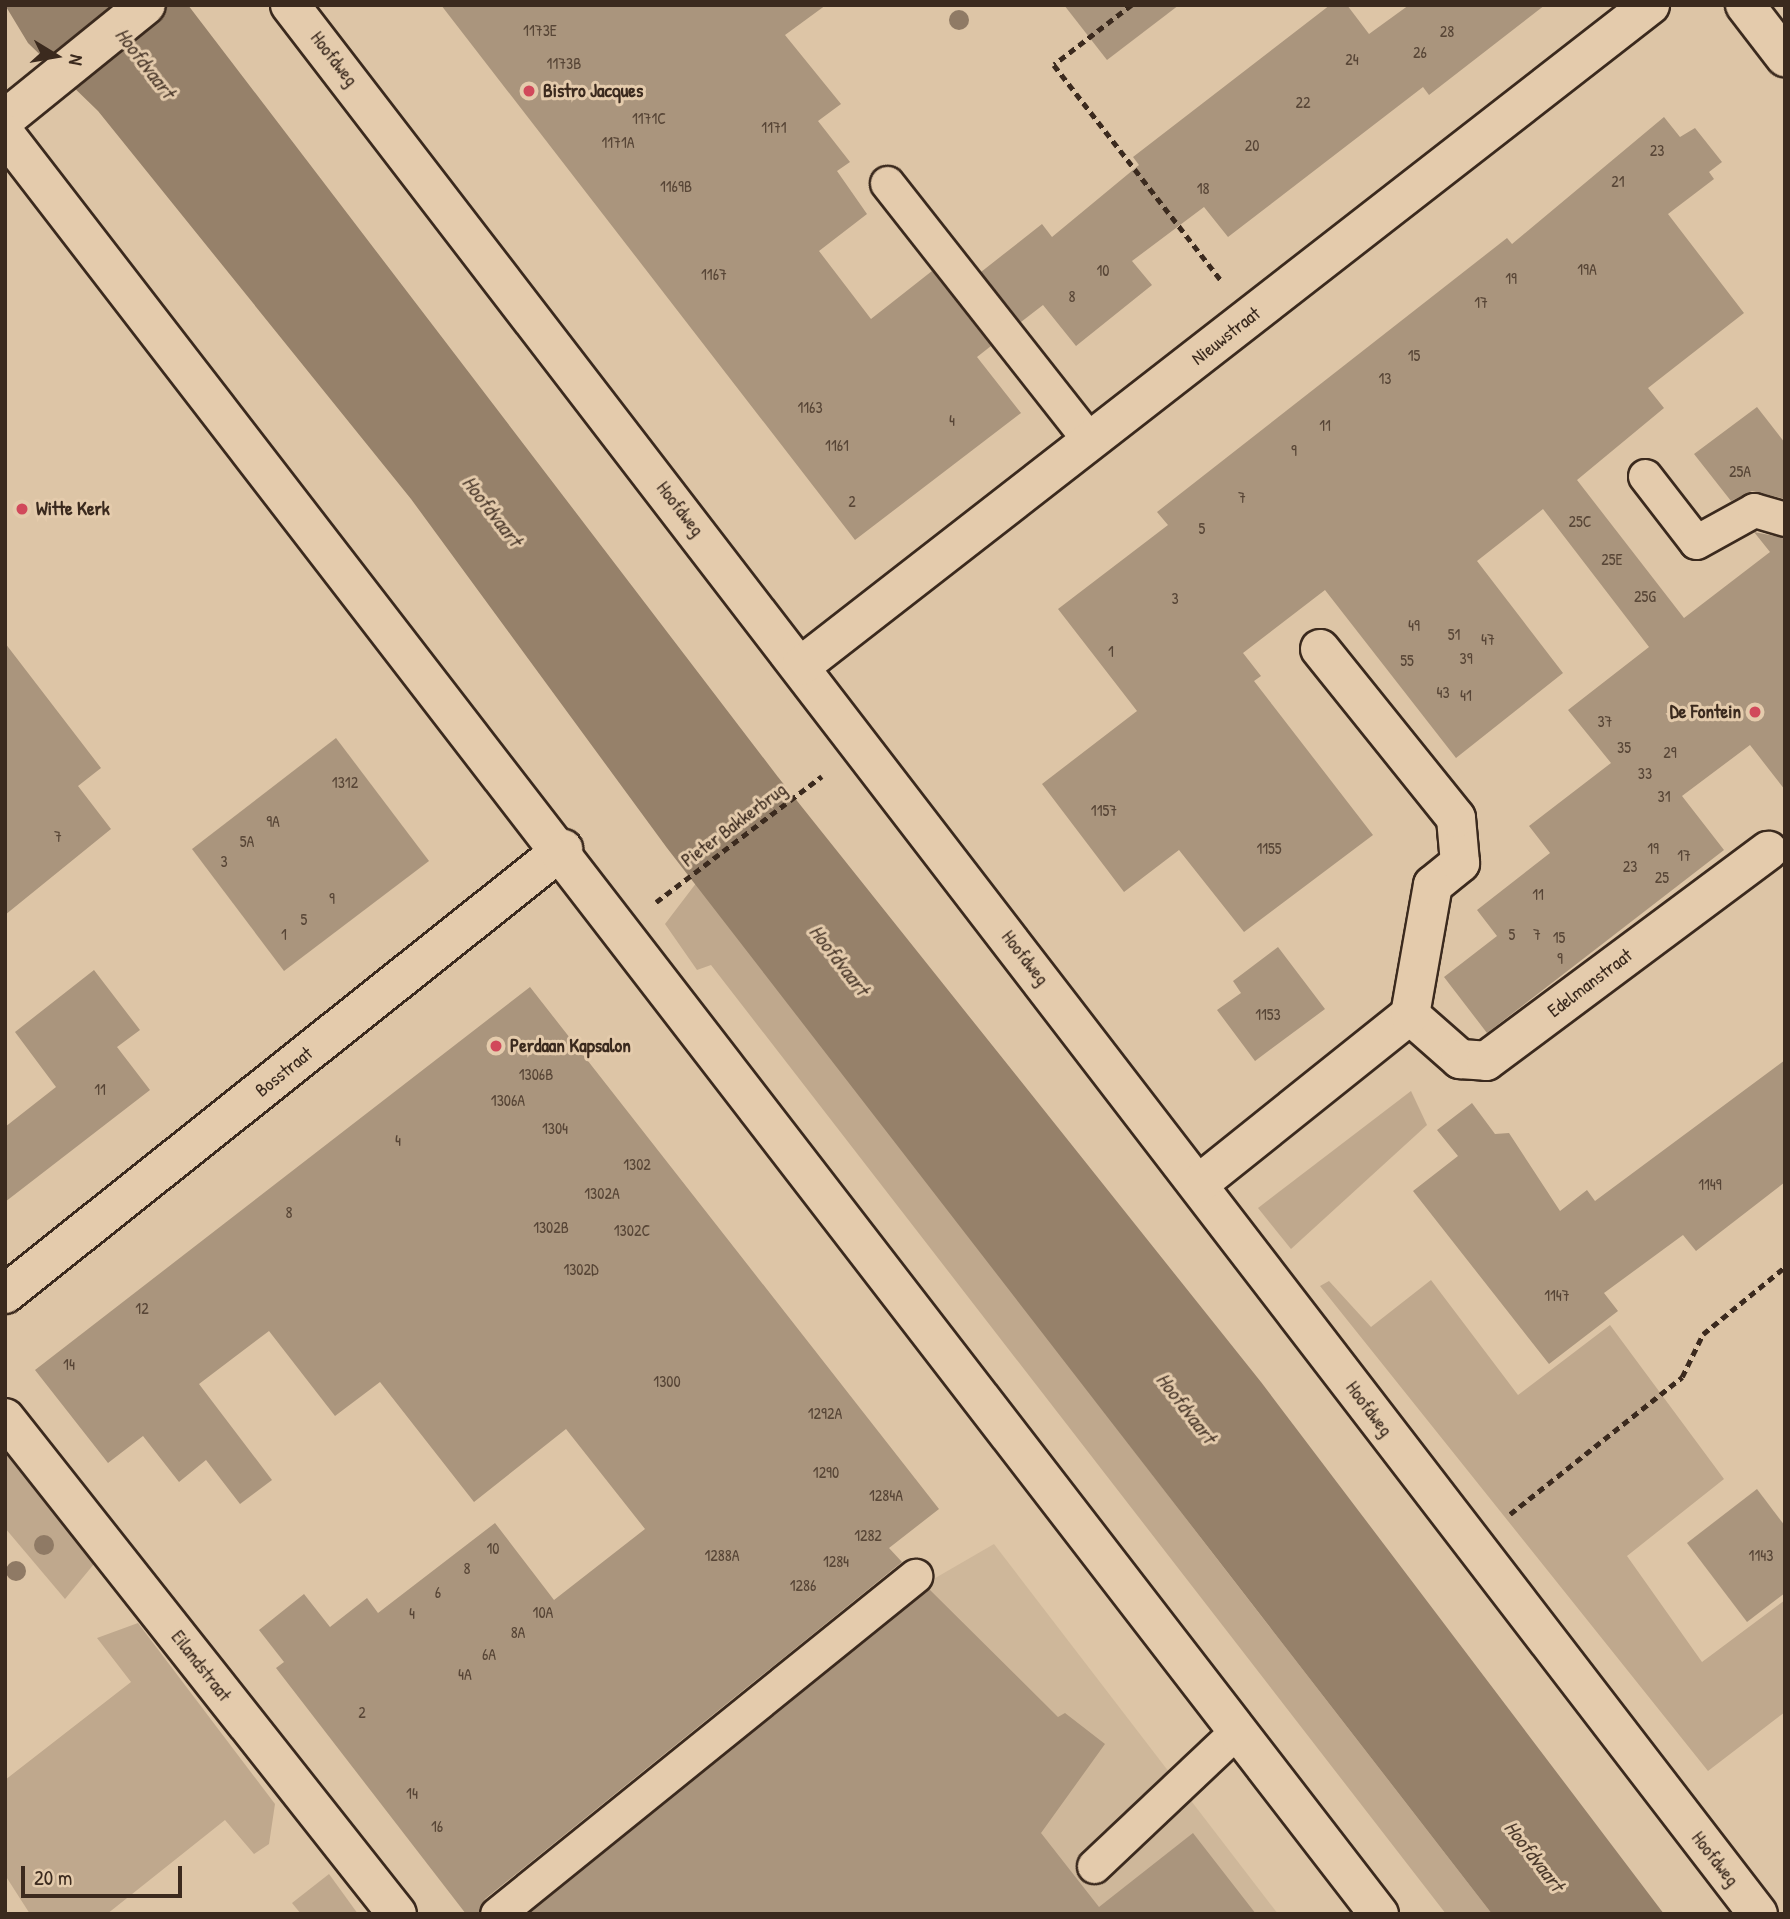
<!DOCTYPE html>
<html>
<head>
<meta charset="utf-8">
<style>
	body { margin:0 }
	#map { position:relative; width:1790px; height:1919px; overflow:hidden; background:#ddc5a6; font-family:"Patrick Hand",sans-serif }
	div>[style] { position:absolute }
	.built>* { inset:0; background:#ceb79a }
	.green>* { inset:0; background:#bfa88d }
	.water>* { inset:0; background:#96816a }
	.building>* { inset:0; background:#aa957d }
	.path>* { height:4.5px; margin-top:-2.25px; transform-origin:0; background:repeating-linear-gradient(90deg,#3b2a1e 0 7px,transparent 0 12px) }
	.roads { filter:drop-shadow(2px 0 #3b2a1e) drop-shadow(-2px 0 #3b2a1e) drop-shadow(0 2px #3b2a1e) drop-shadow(0 -2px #3b2a1e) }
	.service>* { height:33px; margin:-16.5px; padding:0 16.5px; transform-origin:16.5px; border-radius:16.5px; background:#e4cbac }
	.minor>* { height:38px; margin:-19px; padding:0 19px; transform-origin:19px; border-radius:19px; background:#e4cbac }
	.tertiary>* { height:38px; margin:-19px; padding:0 19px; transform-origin:19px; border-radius:19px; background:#e4cbac }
	.trees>* { width:20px; height:20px; margin:-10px; border-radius:50%; background:#8f7a65 }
	.dots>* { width:19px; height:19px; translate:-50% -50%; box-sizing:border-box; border:4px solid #e4cbac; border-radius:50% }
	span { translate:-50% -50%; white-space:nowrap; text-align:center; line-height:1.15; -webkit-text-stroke:6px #e4cbac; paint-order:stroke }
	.number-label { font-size:16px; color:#574536 }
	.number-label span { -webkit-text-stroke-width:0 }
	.street-label { font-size:19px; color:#3b2a1e }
	.poi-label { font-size:19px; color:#3b2a1e; font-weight:700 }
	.left { translate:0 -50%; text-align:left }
	.right { translate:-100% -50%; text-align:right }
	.water-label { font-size:21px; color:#4d3b2d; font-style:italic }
	.frame { position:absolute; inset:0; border:7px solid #3b2a1e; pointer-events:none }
	.north { position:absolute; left:21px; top:21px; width:70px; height:70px; -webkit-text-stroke:5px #e4cbac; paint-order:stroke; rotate:101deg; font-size:19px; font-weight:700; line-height:28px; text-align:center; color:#3b2a1e }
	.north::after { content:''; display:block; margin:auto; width:24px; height:32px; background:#3b2a1e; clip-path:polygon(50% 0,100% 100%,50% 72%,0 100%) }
	.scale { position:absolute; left:21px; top:1866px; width:161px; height:32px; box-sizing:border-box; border:4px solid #3b2a1e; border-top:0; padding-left:9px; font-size:21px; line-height:24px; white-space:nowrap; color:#3b2a1e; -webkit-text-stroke:5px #e4cbac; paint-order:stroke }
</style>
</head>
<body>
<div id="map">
	<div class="built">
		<i style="clip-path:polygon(994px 1544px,1278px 1914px,472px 1914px,868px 1617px)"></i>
	</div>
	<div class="green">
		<i style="clip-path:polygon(697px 882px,1214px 1555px,1492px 1914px,1446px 1914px,711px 965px,697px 970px,665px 924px)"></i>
		<i style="clip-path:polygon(1411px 1091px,1427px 1125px,1291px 1249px,1258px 1208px)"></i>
		<i style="clip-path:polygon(1431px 1280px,1518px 1395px,1610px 1325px,1724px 1479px,1627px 1556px,1702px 1662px,1785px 1600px,1785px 1712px,1708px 1771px,1320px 1286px,1329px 1281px,1371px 1327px)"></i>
		<i style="clip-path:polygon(5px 1453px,94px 1564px,65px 1599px,5px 1528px)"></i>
		<i style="clip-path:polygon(138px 1623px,275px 1804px,269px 1844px,254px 1854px,225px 1820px,107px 1914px,30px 1914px,5px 1875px,5px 1780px,131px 1682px,97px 1638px)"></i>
		<i style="clip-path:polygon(329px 1874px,358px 1914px,301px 1914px,292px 1903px)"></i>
	</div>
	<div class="water">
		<i style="clip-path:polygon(5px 5px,188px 5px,778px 777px,1261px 1382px,1664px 1914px,1492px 1914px,667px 848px,411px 499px,98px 111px,28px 43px)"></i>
	</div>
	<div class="building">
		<i style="clip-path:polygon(441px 5px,826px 5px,785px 35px,841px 104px,818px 121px,850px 162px,837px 171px,867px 214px,819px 251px,871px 319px,932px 271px,991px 346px,977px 357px,1021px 413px,855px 540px)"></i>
		<i style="clip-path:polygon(1064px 5px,1179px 5px,1107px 60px)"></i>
		<i style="clip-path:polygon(1330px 5px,1347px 5px,1369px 34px,1409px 5px,1545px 5px,1429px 95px,1423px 87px,1228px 237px,1204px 207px,1132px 261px,1152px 285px,1076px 346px,1043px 305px,1021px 322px,981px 272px,1042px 224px,1052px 237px,1139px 165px,1133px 157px)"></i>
		<i style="clip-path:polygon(1664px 117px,1680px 137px,1695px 128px,1722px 162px,1709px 172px,1714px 179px,1668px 214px,1744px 313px,1648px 388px,1664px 408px,1577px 480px,1684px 618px,1770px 552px,1754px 532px,1785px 538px,1785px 790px,1750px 745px,1682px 796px,1724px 850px,1487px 1033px,1444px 977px,1497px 936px,1477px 910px,1550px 853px,1529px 826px,1611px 763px,1568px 710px,1649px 647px,1543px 509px,1477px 561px,1563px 673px,1456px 758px,1325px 590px,1243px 653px,1261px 676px,1254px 681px,1373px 835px,1244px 932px,1179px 850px,1124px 892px,1042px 784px,1137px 711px,1058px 609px,1168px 525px,1157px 512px,1507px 238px,1512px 244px)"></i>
		<i style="clip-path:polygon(1757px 407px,1785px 443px,1785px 499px,1752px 491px,1731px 501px,1694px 454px)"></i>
		<i style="clip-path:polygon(5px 643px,101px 768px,78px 786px,111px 829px,5px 915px)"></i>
		<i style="clip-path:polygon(336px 738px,429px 861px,284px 971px,192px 849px)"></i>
		<i style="clip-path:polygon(1278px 947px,1325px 1009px,1255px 1061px,1217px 1010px,1241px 993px,1233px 981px)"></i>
		<i style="clip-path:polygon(94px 970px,140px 1030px,117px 1047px,150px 1090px,5px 1202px,5px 1127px,56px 1087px,15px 1032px)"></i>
		<i style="clip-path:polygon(530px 987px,939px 1509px,889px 1548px,902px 1562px,485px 1899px,478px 1914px,466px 1914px,276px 1668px,284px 1662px,259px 1630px,304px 1594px,330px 1627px,367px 1598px,378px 1613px,495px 1523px,554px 1600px,645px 1529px,566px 1429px,474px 1502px,380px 1382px,335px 1416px,269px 1331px,199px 1384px,272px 1480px,240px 1504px,206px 1460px,179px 1482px,143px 1436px,108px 1463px,35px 1370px)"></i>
		<i style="clip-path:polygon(1785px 1060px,1785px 1182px,1696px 1251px,1683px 1235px,1604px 1293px,1618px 1311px,1549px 1364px,1413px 1191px,1458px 1156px,1437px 1130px,1472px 1103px,1495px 1134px,1509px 1133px,1560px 1211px,1587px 1190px,1595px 1201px)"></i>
		<i style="clip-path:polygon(1757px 1489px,1785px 1526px,1785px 1593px,1747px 1622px,1687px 1543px)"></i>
		<i style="clip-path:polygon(929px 1589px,1058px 1717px,1065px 1713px,1105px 1744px,1041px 1833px,1099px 1907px,1193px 1833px,1256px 1914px,528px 1914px)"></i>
	</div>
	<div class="path">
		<i style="left:1132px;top:5px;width:98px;rotate:142.4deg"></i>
		<i style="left:1054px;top:65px;width:272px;rotate:52.2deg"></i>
		<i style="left:656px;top:902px;width:208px;rotate:-37.2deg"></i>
		<i style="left:1510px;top:1514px;width:220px;rotate:-38.5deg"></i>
		<i style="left:1682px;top:1377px;width:48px;rotate:-64deg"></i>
		<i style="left:1703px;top:1334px;width:106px;rotate:-39.3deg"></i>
	</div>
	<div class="roads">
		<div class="service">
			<i style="left:887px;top:183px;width:328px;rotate:51.8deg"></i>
			<i style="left:1645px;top:476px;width:83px;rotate:52.3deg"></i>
			<i style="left:1696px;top:542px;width:66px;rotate:-28.9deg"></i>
			<i style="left:1754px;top:510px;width:32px;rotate:16deg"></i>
			<i style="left:1094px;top:1866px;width:198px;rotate:-43.4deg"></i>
			<i style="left:497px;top:1914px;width:538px;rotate:-38.96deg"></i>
		</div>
		<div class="minor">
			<i style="left:290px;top:5px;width:2408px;rotate:52.44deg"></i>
			<i style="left:1745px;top:5px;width:66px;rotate:52.4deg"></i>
			<i style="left:5px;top:119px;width:181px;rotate:-39deg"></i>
			<i style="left:801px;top:666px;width:1076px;rotate:-37.9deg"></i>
			<i style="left:1410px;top:1015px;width:67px;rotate:41.3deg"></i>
			<i style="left:1460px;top:1059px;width:26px;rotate:4deg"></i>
			<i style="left:1486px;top:1061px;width:352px;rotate:-36.7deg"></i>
			<i style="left:1200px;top:1183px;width:269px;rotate:-38.7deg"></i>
			<i style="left:1410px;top:1015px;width:132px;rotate:-80deg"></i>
			<i style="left:1433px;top:885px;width:35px;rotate:-39deg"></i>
			<i style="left:1460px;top:863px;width:45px;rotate:-95.1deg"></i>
			<i style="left:1456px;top:818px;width:217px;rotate:-128.8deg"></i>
			<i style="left:5px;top:1294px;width:714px;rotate:-38.57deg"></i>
			<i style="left:5px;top:1418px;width:632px;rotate:51.68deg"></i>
		</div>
		<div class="tertiary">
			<i style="left:5px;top:134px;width:2249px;rotate:52.34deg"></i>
		</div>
	</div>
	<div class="trees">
		<i style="left:959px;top:20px"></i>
		<i style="left:44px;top:1545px"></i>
		<i style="left:16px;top:1571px"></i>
	</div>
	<div class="dots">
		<i style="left:529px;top:91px;background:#d1495b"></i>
		<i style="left:22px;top:509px;background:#d1495b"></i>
		<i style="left:1755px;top:712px;background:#d1495b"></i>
		<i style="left:496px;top:1046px;background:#d1495b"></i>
	</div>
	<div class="number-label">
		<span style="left:540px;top:30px">1173E</span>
		<span style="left:1447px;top:31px">28</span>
		<span style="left:1420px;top:52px">26</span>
		<span style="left:1352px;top:59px">24</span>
		<span style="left:564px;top:63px">1173B</span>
		<span style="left:1303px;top:102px">22</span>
		<span style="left:649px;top:118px">1171C</span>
		<span style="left:774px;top:127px">1171</span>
		<span style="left:618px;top:142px">1171A</span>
		<span style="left:1252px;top:145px">20</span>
		<span style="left:1657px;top:150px">23</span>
		<span style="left:1618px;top:181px">21</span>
		<span style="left:676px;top:186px">1169B</span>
		<span style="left:1203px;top:188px">18</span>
		<span style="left:1587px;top:269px">19A</span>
		<span style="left:1103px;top:270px">10</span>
		<span style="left:714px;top:274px">1167</span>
		<span style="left:1511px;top:278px">19</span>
		<span style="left:1072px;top:296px">8</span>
		<span style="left:1481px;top:302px">17</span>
		<span style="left:1414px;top:355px">15</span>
		<span style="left:1385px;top:378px">13</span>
		<span style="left:810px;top:407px">1163</span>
		<span style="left:952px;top:420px">4</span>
		<span style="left:1325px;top:425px">11</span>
		<span style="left:837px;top:445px">1161</span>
		<span style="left:1294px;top:450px">9</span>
		<span style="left:1740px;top:471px">25A</span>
		<span style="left:1242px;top:497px">7</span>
		<span style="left:852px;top:501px">2</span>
		<span style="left:1580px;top:521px">25C</span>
		<span style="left:1202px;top:528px">5</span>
		<span style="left:1612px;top:559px">25E</span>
		<span style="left:1645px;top:596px">25G</span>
		<span style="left:1175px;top:598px">3</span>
		<span style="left:1414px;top:625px">49</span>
		<span style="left:1454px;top:634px">51</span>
		<span style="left:1488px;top:639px">47</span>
		<span style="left:1111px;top:651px">1</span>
		<span style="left:1466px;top:658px">39</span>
		<span style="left:1407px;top:660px">55</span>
		<span style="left:1443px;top:692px">43</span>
		<span style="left:1466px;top:695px">41</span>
		<span style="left:1605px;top:721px">37</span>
		<span style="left:1624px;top:747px">35</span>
		<span style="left:1670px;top:752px">29</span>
		<span style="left:1645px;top:773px">33</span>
		<span style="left:345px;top:782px">1312</span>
		<span style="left:1664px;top:796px">31</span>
		<span style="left:1104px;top:810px">1157</span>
		<span style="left:273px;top:821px">9A</span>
		<span style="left:58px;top:836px">7</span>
		<span style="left:247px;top:841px">5A</span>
		<span style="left:1269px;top:848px">1155</span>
		<span style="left:1653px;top:848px">19</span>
		<span style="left:1684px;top:855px">17</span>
		<span style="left:224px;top:861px">3</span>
		<span style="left:1630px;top:866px">23</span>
		<span style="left:1662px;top:877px">25</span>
		<span style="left:1538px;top:894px">11</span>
		<span style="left:332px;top:898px">9</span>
		<span style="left:304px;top:919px">5</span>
		<span style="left:284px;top:934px">1</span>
		<span style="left:1512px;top:934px">5</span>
		<span style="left:1537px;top:934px">7</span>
		<span style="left:1559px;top:937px">15</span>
		<span style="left:1560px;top:958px">9</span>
		<span style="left:1268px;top:1014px">1153</span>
		<span style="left:536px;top:1074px">1306B</span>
		<span style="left:100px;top:1089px">11</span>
		<span style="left:508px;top:1100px">1306A</span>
		<span style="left:555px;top:1128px">1304</span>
		<span style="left:398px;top:1140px">4</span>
		<span style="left:637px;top:1164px">1302</span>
		<span style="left:1710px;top:1184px">1149</span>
		<span style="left:602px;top:1193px">1302A</span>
		<span style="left:289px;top:1212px">8</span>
		<span style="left:551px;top:1227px">1302B</span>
		<span style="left:632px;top:1230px">1302C</span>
		<span style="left:581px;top:1269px">1302D</span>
		<span style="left:1557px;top:1295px">1147</span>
		<span style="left:142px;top:1308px">12</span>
		<span style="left:69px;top:1364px">14</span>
		<span style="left:667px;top:1381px">1300</span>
		<span style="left:825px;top:1413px">1292A</span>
		<span style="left:826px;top:1472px">1290</span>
		<span style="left:886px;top:1495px">1284A</span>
		<span style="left:868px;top:1535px">1282</span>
		<span style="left:493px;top:1548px">10</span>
		<span style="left:722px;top:1555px">1288A</span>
		<span style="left:1761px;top:1555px">1143</span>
		<span style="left:836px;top:1561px">1284</span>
		<span style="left:467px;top:1568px">8</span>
		<span style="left:803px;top:1585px">1286</span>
		<span style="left:438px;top:1592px">6</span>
		<span style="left:543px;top:1612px">10A</span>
		<span style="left:412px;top:1613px">4</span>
		<span style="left:518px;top:1632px">8A</span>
		<span style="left:489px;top:1654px">6A</span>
		<span style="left:465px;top:1674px">4A</span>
		<span style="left:362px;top:1712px">2</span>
		<span style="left:412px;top:1793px">14</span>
		<span style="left:437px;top:1826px">16</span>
	</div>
	<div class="street-label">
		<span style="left:334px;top:59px;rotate:52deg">Hoofdweg</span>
		<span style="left:1226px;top:336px;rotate:-38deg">Nieuwstraat</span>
		<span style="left:680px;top:509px;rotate:52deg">Hoofdweg</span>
		<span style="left:734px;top:825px;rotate:-37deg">Pieter Bakkerbrug</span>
		<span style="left:1025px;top:958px;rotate:52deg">Hoofdweg</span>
		<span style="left:1590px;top:983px;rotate:-37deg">Edelmanstraat</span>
		<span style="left:284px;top:1072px;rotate:-39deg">Bosstraat</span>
		<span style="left:1369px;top:1409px;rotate:53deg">Hoofdweg</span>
		<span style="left:201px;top:1666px;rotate:52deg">Eilandstraat</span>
		<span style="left:1715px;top:1859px;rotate:52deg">Hoofdweg</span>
	</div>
	<div class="poi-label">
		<span class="left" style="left:543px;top:91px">Bistro Jacques</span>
		<span class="left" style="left:36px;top:509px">Witte Kerk</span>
		<span class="right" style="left:1741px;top:712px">De Fontein</span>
		<span class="left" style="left:510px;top:1046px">Perdaan Kapsalon</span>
	</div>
	<div class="water-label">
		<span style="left:145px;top:63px;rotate:52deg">Hoofdvaart</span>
		<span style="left:492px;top:511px;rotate:52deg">Hoofdvaart</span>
		<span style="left:839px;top:960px;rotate:52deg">Hoofdvaart</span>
		<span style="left:1186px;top:1408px;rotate:52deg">Hoofdvaart</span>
		<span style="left:1534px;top:1856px;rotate:52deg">Hoofdvaart</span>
	</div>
	<div class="frame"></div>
	<div class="north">N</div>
	<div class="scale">20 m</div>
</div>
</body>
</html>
